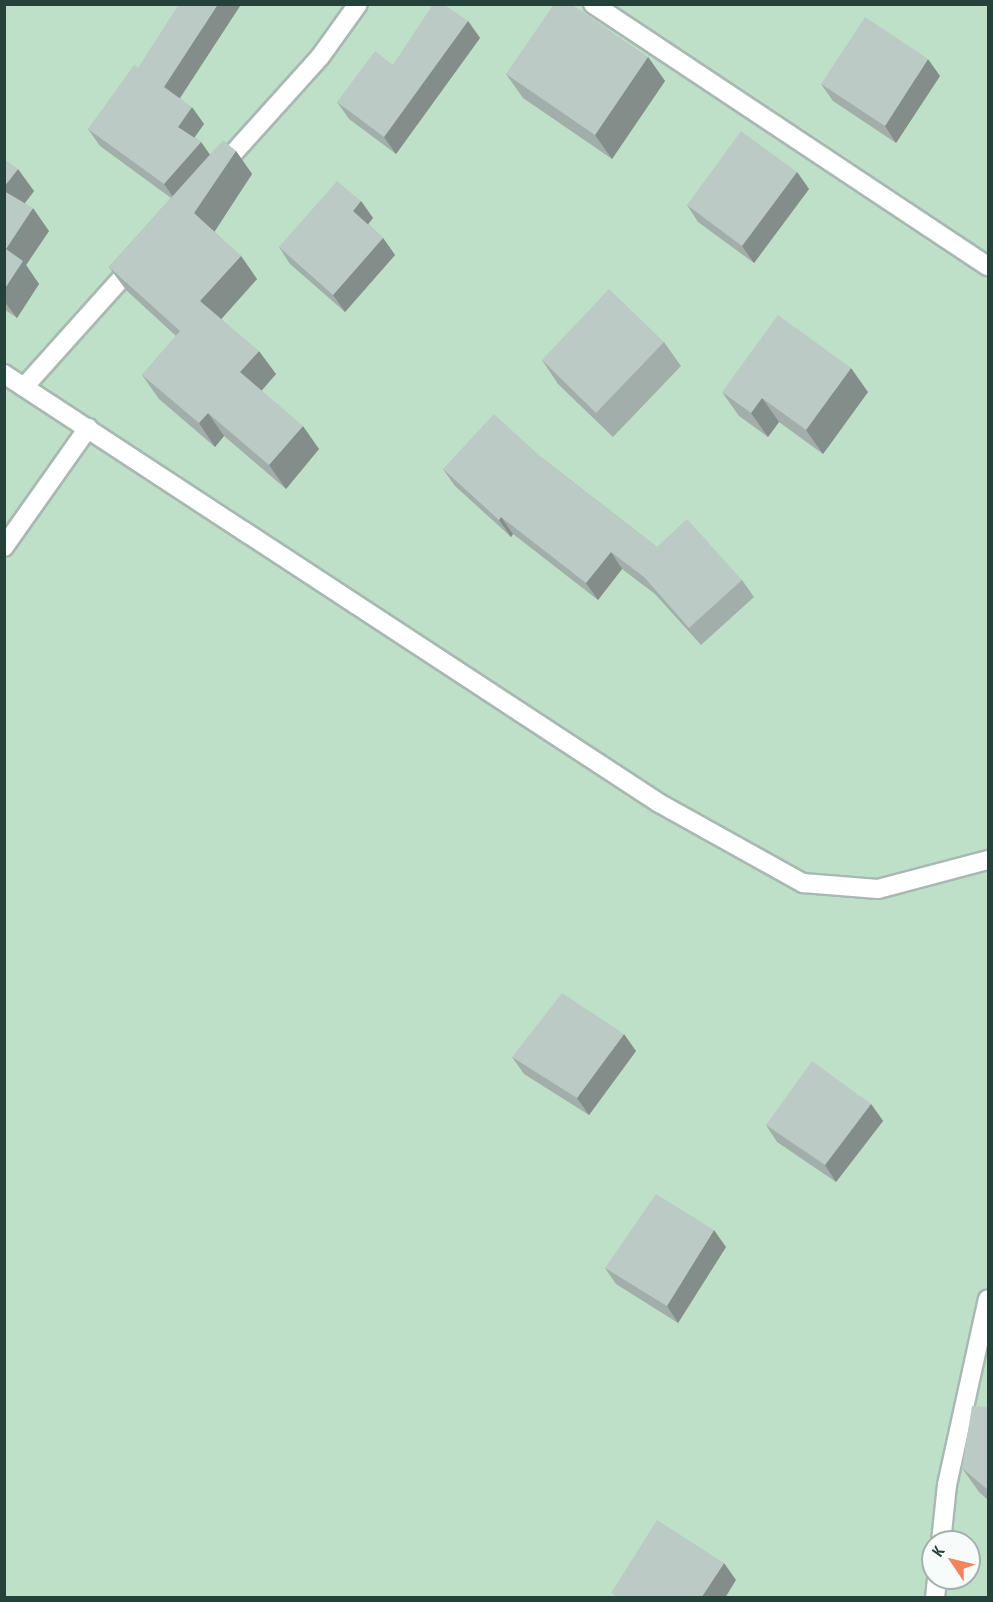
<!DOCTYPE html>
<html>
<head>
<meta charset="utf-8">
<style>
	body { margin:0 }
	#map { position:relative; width:993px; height:1602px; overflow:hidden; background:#e6efeb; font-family:"PT Sans Narrow",sans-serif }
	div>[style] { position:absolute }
	.green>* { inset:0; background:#bfe0c8 }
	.roads { filter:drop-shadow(2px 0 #a8b8b2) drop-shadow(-2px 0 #a8b8b2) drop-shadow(0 2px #a8b8b2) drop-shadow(0 -2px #a8b8b2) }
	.street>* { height:18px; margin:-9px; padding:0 9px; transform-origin:9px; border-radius:9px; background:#fff }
	.secondary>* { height:18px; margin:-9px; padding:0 9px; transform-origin:9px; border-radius:9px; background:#fff }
	.wall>* { inset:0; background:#a1aea9 }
	.shaded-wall>* { inset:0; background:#838d89 }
	.building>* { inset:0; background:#bbcac4 }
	span { translate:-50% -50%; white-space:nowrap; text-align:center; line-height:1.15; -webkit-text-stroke:4.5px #f7fbf9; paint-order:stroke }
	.frame { position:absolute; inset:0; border:6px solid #24423a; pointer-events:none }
	.north { position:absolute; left:921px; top:1530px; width:60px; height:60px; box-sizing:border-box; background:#f7fbf9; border:2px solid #a3b1ad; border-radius:50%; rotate:305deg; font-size:16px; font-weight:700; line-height:24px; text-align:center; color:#24423a }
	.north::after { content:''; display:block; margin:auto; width:21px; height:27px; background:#f4845f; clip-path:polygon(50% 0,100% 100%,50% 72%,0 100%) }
</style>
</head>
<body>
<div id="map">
	<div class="green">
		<i style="clip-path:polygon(evenodd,5px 5px,988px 5px,988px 1597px,5px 1598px,5px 5px,933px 1542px,969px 1542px,969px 1578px,933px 1578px,933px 1542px)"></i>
	</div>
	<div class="roads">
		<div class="street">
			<i style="left:593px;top:4px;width:474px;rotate:33.6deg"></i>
			<i style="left:220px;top:168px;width:149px;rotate:-48deg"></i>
			<i style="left:320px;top:57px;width:65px;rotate:-54.4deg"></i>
			<i style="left:24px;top:387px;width:168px;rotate:-48.1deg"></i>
			<i style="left:4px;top:547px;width:146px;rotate:-54.8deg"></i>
		</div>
		<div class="secondary">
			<i style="left:4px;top:374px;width:783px;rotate:33.22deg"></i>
			<i style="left:659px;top:803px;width:165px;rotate:29.1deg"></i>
			<i style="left:803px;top:883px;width:75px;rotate:4.6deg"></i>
			<i style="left:878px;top:889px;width:114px;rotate:-14.8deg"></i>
			<i style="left:941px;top:1542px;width:57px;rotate:-84deg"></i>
			<i style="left:947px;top:1485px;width:190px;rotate:-77.6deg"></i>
			<i style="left:935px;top:1598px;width:20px;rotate:-84deg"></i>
		</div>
	</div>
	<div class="wall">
		<i style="clip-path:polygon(240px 6px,180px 98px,204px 124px,194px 137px,201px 142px,210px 155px,236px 151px,252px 174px,214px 232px,241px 256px,257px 279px,221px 319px,276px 374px,261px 390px,319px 449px,286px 489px,224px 436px,215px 447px,159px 399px,142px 375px,176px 336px,126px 290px,109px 267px,171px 198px,100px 146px,88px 129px,138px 68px)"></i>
		<i style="clip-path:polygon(468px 21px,480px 38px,396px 154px,349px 119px,337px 102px,393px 65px)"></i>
		<i style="clip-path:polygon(648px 57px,665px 81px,612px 159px,523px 98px,506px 74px)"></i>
		<i style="clip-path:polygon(940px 76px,896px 143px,833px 101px,821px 84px)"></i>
		<i style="clip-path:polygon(4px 159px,34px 191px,25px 203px,49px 231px,26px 265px,39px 284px,17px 318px,4px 309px)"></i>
		<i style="clip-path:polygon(797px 172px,809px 189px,754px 263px,698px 222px,687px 205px)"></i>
		<i style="clip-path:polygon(361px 201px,373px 218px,368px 224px,383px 238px,395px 255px,345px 312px,290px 264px,279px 247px)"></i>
		<i style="clip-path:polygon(664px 342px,681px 366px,613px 437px,558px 384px,542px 360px)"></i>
		<i style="clip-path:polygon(722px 392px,868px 392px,823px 454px,779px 422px,768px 437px,739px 416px)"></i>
		<i style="clip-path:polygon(542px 458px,657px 547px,742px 580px,754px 597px,701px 645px,655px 594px,622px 569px,598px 600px,513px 534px,511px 537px,455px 486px,443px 469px)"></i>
		<i style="clip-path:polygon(636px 1051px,589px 1115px,524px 1074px,512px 1057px)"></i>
		<i style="clip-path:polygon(871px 1104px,883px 1121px,836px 1182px,777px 1142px,766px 1125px)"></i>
		<i style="clip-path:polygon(726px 1247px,678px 1323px,616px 1284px,605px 1268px)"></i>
		<i style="clip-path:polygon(988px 1407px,988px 1500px,979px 1492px,962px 1468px)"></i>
	</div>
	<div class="shaded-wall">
		<i style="clip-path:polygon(218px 4px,238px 4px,240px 6px,176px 104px,164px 87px)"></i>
		<i style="clip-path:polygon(468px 21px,480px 38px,396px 154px,384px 137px)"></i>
		<i style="clip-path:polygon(648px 57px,665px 81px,612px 159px,595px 135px)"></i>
		<i style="clip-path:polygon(928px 59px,940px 76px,896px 143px,885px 126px)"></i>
		<i style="clip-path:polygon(192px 107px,204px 124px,190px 144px,178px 127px)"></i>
		<i style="clip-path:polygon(201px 142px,213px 159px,176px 201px,164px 184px)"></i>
		<i style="clip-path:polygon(236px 151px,252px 174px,211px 237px,194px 213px)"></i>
		<i style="clip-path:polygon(18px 169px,34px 191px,18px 212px,4px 192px,4px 187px)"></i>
		<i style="clip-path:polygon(797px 172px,809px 189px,754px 263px,742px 246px)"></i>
		<i style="clip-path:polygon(361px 201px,373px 218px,365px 228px,353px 211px)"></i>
		<i style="clip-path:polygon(33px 208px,49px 231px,26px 265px,39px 284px,17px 318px,4px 301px,6px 249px)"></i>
		<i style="clip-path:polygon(383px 238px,395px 255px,345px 312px,333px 295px)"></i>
		<i style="clip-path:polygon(241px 256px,257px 279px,216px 325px,200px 301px)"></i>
		<i style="clip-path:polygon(259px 351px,276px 374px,257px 396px,240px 372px)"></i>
		<i style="clip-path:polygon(851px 368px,868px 392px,823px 454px,806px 430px)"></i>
		<i style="clip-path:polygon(762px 398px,779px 422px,768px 437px,751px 413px)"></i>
		<i style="clip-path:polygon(208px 413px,224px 436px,215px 447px,199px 423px)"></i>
		<i style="clip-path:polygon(303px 426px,319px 449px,286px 489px,269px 465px)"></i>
		<i style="clip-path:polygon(501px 517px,513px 534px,511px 537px,499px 520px)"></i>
		<i style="clip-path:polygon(611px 552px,622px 569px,598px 600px,586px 583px)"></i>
		<i style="clip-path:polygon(624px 1034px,636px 1051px,589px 1115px,577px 1098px)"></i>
		<i style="clip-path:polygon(871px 1104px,883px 1121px,836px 1182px,825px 1165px)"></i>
		<i style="clip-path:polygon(714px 1230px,726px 1247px,678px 1323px,667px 1306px)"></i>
		<i style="clip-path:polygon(724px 1563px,736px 1580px,725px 1598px,701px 1598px)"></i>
	</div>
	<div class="building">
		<i style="clip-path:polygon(179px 4px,218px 4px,164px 87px,192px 107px,178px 127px,201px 142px,164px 184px,88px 129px,134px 65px,138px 68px)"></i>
		<i style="clip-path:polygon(433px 4px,443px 4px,468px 21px,384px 137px,337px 102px,375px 51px,393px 65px)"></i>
		<i style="clip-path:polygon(554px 4px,571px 4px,648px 57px,595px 135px,506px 74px)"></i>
		<i style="clip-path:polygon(865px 17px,928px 59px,885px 126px,821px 84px)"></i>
		<i style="clip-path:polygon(741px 131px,797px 172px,742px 246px,687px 205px)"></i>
		<i style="clip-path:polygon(223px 140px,236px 151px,194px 213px,241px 256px,200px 301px,259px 351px,240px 372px,303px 426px,269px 465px,208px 413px,199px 423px,142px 375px,180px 331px,109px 267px)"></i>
		<i style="clip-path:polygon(4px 159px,18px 169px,4px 187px)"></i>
		<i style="clip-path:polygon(337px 181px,361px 201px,353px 211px,383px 238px,333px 295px,279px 247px)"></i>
		<i style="clip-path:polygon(4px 191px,33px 208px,6px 249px,23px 261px,4px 290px)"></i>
		<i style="clip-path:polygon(609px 289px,664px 342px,596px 413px,542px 360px)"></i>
		<i style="clip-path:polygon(778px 315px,851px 368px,806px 430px,762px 398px,751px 413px,722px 392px)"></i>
		<i style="clip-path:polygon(494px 414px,542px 458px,657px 547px,687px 519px,742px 580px,689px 628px,644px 577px,611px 552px,586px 583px,501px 517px,499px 520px,443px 469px)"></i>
		<i style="clip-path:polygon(562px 993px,624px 1034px,577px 1098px,512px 1057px)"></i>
		<i style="clip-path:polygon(812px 1061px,871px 1104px,825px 1165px,766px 1125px)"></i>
		<i style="clip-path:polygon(656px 1194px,714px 1230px,667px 1306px,605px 1268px)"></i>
		<i style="clip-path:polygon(972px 1406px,988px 1407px,988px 1490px,962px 1468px)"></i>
		<i style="clip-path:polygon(657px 1520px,724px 1563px,701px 1598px,618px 1598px,611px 1593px)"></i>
	</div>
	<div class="frame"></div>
	<div class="north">K</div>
</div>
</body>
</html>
